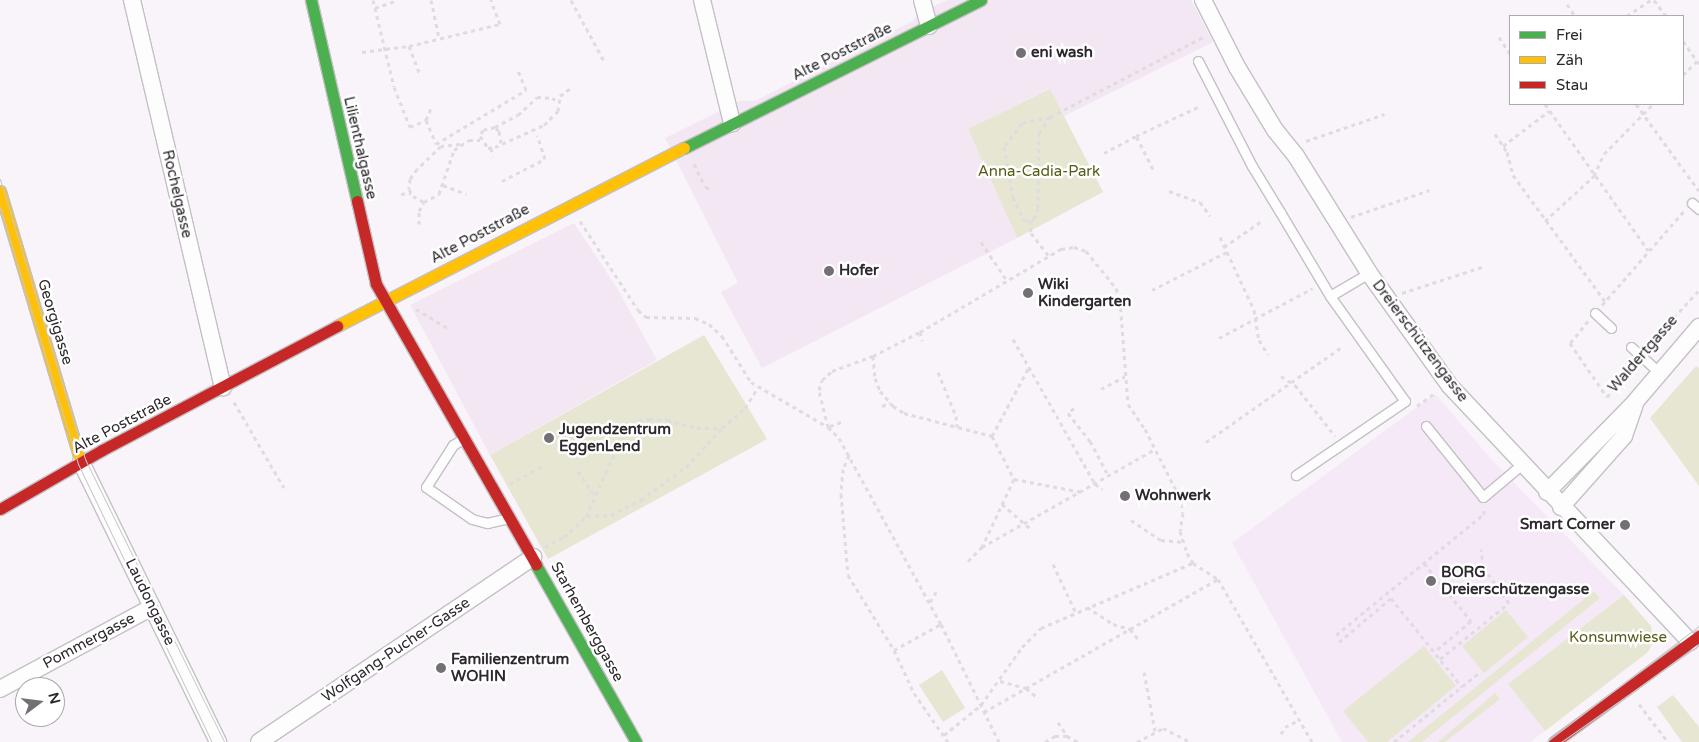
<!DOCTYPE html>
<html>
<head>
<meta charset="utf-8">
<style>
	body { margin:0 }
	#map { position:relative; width:1699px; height:742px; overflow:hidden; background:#f9f3fa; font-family:"Varela Round",sans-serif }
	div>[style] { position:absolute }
	.commercial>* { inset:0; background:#f3e7f4 }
	.built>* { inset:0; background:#f5e9f7 }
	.green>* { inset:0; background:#e7e6d3 }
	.path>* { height:3px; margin-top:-1.5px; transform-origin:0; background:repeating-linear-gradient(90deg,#dfdcdf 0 4px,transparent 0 8px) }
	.roads { filter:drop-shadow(1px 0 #c4c0c5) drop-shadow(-1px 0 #c4c0c5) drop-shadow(0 1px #c4c0c5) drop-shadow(0 -1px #c4c0c5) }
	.lane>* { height:9px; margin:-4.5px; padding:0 4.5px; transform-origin:4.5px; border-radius:4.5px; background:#fefdfe }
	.street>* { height:16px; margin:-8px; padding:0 8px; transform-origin:8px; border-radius:8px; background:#fefdfe }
	.fast>* { height:11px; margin:-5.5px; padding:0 5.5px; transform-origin:5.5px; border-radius:5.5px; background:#4caf50 }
	.slow>* { height:11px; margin:-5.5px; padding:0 5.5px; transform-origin:5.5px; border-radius:5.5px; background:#ffc107 }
	.jam>* { height:11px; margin:-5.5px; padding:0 5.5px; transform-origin:5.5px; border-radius:5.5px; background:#c62828 }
	.tram>* { height:1px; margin:-0.5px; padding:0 0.5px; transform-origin:0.5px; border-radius:0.5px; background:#c9c7c9 }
	.dots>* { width:14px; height:14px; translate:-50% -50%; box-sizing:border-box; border:2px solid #fff; border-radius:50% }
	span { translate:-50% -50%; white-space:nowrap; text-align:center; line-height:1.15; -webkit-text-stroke:5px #fff; paint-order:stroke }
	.street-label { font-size:15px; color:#2c282d }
	.poi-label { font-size:15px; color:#2c282d; font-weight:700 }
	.left { translate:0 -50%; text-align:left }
	.right { translate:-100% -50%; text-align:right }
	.park-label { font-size:15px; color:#585a17 }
	.legend { position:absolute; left:1509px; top:15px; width:175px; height:90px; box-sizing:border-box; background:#fff; border:1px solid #aba9ab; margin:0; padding:6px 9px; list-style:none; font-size:15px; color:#2c282d }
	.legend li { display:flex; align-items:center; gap:10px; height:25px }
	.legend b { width:25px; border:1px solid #aba9ab }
	.north { position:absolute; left:15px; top:677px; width:50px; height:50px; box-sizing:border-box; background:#fff; border:1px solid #aba9ab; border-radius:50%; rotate:75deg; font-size:14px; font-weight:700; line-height:20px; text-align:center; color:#2c282d }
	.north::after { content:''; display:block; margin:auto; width:18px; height:22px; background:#746f75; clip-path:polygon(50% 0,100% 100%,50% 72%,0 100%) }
</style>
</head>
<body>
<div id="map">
	<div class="commercial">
		<i style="clip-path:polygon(948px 0,1191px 0,1213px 42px,1064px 116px,1049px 89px,968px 129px,1017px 238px,762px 368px,721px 292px,738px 283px,665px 138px,740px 101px,755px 101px,913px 21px,919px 12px)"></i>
		<i style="clip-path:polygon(574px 223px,617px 288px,657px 360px,490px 455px,410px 305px)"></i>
	</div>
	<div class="built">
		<i style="clip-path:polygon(1435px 394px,1494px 462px,1624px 595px,1509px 684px,1545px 731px,1530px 742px,1342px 742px,1232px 543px)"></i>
	</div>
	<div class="green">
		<i style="clip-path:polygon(1050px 89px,1103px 192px,1017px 238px,968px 129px)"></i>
		<i style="clip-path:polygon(704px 335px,767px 439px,548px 559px,490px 455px)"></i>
		<i style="clip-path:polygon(1696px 366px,1699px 368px,1699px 486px,1650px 418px)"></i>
		<i style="clip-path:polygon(1594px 591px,1600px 598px,1422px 742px,1408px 742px)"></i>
		<i style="clip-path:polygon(1624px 595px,1651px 626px,1653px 642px,1648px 652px,1545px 731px,1508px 684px)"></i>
		<i style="clip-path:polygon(1506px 610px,1528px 637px,1484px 673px,1462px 646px)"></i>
		<i style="clip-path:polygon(1424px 646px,1456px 686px,1387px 742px,1368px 742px,1343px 711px)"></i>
		<i style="clip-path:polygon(942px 670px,965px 708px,943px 722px,919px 685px)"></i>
		<i style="clip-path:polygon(1495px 693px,1500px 699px,1445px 742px,1438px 742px)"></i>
		<i style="clip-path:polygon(1673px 695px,1699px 727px,1699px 742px,1682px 742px,1657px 707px)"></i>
	</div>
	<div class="path">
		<i style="left:373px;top:0;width:89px;rotate:76.4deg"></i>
		<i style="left:394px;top:87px;width:43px;rotate:68.2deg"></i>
		<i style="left:410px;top:127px;width:17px;rotate:-24deg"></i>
		<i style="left:426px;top:120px;width:26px;rotate:67deg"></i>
		<i style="left:436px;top:144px;width:105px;rotate:-31deg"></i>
		<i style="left:526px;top:90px;width:22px;rotate:-112deg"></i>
		<i style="left:431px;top:0;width:39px;rotate:78deg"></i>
		<i style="left:571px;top:0;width:69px;rotate:61.6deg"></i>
		<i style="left:1654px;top:0;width:20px;rotate:53deg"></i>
		<i style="left:1567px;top:4px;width:14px;rotate:56deg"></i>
		<i style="left:375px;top:8px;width:24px;rotate:-19deg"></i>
		<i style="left:1627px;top:16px;width:29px;rotate:-34deg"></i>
		<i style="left:1499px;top:37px;width:20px;rotate:57deg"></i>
		<i style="left:1683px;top:41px;width:28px;rotate:55deg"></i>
		<i style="left:409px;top:46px;width:28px;rotate:69deg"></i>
		<i style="left:362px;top:52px;width:47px;rotate:-7.3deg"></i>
		<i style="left:409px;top:46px;width:94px;rotate:-13.6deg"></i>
		<i style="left:500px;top:24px;width:26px;rotate:-111deg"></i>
		<i style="left:1683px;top:75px;width:23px;rotate:-45deg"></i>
		<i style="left:1545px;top:104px;width:179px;rotate:54.8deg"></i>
		<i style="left:1636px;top:104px;width:107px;rotate:54.1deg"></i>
		<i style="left:1050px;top:117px;width:29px;rotate:168deg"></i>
		<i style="left:1022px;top:123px;width:30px;rotate:127deg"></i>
		<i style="left:1004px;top:147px;width:51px;rotate:79.8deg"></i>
		<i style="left:1013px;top:197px;width:26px;rotate:65deg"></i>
		<i style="left:1024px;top:221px;width:10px;rotate:-11deg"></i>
		<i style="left:1034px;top:219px;width:12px;rotate:-70deg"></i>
		<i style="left:1038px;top:208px;width:75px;rotate:-89.2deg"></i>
		<i style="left:1039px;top:133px;width:19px;rotate:-55deg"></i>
		<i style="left:1050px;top:117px;width:173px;rotate:-27.6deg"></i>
		<i style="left:426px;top:120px;width:13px;rotate:-67deg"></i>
		<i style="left:495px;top:127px;width:26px;rotate:-28deg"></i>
		<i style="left:518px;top:115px;width:26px;rotate:-43deg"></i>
		<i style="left:537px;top:97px;width:15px;rotate:4deg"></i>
		<i style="left:552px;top:98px;width:8px;rotate:30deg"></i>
		<i style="left:1495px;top:134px;width:22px;rotate:56deg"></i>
		<i style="left:1507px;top:152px;width:24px;rotate:75deg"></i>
		<i style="left:1513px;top:175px;width:156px;rotate:53.9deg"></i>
		<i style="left:1306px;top:141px;width:83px;rotate:-18.9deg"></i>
		<i style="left:501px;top:143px;width:12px;rotate:-99deg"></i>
		<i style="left:499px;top:131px;width:6px;rotate:-135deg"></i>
		<i style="left:495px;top:127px;width:12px;rotate:166deg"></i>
		<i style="left:483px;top:130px;width:7px;rotate:117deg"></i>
		<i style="left:480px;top:136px;width:14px;rotate:56deg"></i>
		<i style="left:488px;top:148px;width:7px;rotate:-8deg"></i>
		<i style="left:495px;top:147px;width:54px;rotate:-24.2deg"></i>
		<i style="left:544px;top:125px;width:20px;rotate:-45deg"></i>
		<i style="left:558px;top:111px;width:15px;rotate:-82deg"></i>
		<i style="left:560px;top:96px;width:15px;rotate:-37deg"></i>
		<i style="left:460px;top:144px;width:19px;rotate:174deg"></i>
		<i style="left:441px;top:146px;width:33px;rotate:136deg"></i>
		<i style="left:417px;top:169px;width:12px;rotate:125deg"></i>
		<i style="left:410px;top:179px;width:10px;rotate:96deg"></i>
		<i style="left:409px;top:189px;width:8px;rotate:60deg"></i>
		<i style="left:413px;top:196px;width:13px;rotate:29deg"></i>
		<i style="left:424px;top:202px;width:17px;rotate:-28deg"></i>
		<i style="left:439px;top:194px;width:46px;rotate:-71.2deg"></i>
		<i style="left:454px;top:150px;width:18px;rotate:-34deg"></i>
		<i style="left:469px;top:140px;width:11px"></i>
		<i style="left:1503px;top:146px;width:58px;rotate:-37.3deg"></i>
		<i style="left:491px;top:148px;width:8px;rotate:76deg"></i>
		<i style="left:1104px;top:153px;width:36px;rotate:-28deg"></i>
		<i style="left:694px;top:164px;width:25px;rotate:64deg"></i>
		<i style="left:705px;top:187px;width:8px;rotate:14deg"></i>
		<i style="left:1153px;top:169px;width:37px;rotate:-117deg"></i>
		<i style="left:1136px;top:136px;width:71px;rotate:-25.1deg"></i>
		<i style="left:502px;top:181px;width:48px;rotate:-27.1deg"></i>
		<i style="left:545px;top:159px;width:25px;rotate:-108deg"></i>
		<i style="left:443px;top:185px;width:25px;rotate:21deg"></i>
		<i style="left:1169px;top:191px;width:33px;rotate:20deg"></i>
		<i style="left:1200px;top:202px;width:17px;rotate:54deg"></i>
		<i style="left:401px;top:194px;width:10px;rotate:-6deg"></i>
		<i style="left:1351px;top:217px;width:83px;rotate:-18.9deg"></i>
		<i style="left:1030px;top:220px;width:13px;rotate:86deg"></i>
		<i style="left:1031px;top:233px;width:29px;rotate:52deg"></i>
		<i style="left:580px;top:221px;width:106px;rotate:56.9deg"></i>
		<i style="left:638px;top:310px;width:11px;rotate:41deg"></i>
		<i style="left:646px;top:317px;width:49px;rotate:1.2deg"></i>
		<i style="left:695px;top:318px;width:15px;rotate:23deg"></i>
		<i style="left:709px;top:324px;width:18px;rotate:43deg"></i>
		<i style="left:722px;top:336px;width:54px;rotate:57.8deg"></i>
		<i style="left:751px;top:382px;width:89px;rotate:30.3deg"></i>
		<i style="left:828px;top:427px;width:16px;rotate:45deg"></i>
		<i style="left:839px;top:438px;width:212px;rotate:61.3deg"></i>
		<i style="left:941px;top:624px;width:131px;rotate:63.8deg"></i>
		<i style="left:1545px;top:221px;width:67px;rotate:-42.6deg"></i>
		<i style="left:1594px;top:176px;width:24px;rotate:-66deg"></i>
		<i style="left:1604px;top:154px;width:70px;rotate:-45.6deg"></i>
		<i style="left:419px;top:224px;width:13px;rotate:-90deg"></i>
		<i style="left:419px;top:211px;width:10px;rotate:-61deg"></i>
		<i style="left:1220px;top:237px;width:81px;rotate:65deg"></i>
		<i style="left:1254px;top:310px;width:30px;rotate:81deg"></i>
		<i style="left:1259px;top:340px;width:17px;rotate:59deg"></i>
		<i style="left:981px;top:242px;width:45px;rotate:56deg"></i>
		<i style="left:1224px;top:247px;width:47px;rotate:-34.7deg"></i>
		<i style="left:1152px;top:290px;width:84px;rotate:-26.9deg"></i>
		<i style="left:1402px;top:293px;width:84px;rotate:-18deg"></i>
		<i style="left:1602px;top:305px;width:126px;rotate:-48.9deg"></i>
		<i style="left:416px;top:309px;width:39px;rotate:31deg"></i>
		<i style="left:1588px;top:321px;width:28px;rotate:129deg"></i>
		<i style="left:1570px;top:343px;width:65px;rotate:55.6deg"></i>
		<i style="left:1607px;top:397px;width:43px;rotate:-52.6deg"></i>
		<i style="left:920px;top:332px;width:9px;rotate:77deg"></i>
		<i style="left:1219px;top:338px;width:106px;rotate:-28deg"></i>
		<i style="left:1013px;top:339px;width:167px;rotate:60.5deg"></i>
		<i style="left:1095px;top:484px;width:9px;rotate:32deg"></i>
		<i style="left:1647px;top:347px;width:77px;rotate:-47.6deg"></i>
		<i style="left:873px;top:356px;width:22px;rotate:85deg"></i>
		<i style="left:875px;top:378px;width:14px;rotate:69deg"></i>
		<i style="left:880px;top:391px;width:20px;rotate:49deg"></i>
		<i style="left:893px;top:406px;width:13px;rotate:32deg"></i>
		<i style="left:904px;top:413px;width:91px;rotate:14.6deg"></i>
		<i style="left:992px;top:436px;width:48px;rotate:62.9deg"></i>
		<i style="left:1014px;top:479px;width:75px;rotate:115.2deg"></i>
		<i style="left:938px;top:372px;width:48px;rotate:67.8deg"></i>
		<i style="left:956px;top:416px;width:11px;rotate:85deg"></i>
		<i style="left:1281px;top:376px;width:17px;rotate:33deg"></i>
		<i style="left:1295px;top:385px;width:65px;rotate:51.9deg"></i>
		<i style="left:1101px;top:389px;width:27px;rotate:-28deg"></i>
		<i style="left:234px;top:402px;width:99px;rotate:59.8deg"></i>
		<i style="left:882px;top:406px;width:9px;rotate:-21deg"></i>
		<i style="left:1417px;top:406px;width:24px;rotate:-36deg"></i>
		<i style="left:1074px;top:408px;width:8px;rotate:140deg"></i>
		<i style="left:1068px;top:413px;width:36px;rotate:52deg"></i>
		<i style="left:1090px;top:441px;width:40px;rotate:62deg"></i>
		<i style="left:841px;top:422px;width:14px;rotate:159deg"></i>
		<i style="left:828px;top:427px;width:38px;rotate:-104deg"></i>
		<i style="left:819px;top:390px;width:10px;rotate:-73deg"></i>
		<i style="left:822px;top:380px;width:13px;rotate:-42deg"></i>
		<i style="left:832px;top:371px;width:44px;rotate:-20.1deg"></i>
		<i style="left:873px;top:356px;width:53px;rotate:-27.1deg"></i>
		<i style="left:920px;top:332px;width:164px;rotate:-30.5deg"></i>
		<i style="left:1061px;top:249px;width:13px;rotate:-9deg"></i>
		<i style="left:1074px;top:247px;width:13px;rotate:18deg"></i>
		<i style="left:1086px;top:251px;width:48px;rotate:51deg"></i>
		<i style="left:1116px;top:288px;width:13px;rotate:72deg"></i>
		<i style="left:1120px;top:300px;width:104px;rotate:85.6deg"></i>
		<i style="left:1128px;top:404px;width:30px;rotate:56deg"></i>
		<i style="left:1145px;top:429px;width:75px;rotate:63.1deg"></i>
		<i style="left:1179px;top:496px;width:17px;rotate:77deg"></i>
		<i style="left:1183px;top:513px;width:18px;rotate:99deg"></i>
		<i style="left:1180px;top:531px;width:23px;rotate:72deg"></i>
		<i style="left:1187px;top:553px;width:12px;rotate:59deg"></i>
		<i style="left:1193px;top:563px;width:30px;rotate:33deg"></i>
		<i style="left:1218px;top:579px;width:188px;rotate:60deg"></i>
		<i style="left:992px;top:436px;width:78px;rotate:-61.8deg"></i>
		<i style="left:1206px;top:442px;width:164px;rotate:-35deg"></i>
		<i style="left:849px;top:455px;width:15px;rotate:113deg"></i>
		<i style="left:843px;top:469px;width:25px;rotate:95deg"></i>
		<i style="left:841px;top:494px;width:81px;rotate:85.1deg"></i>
		<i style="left:848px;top:575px;width:88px;rotate:58.5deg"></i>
		<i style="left:894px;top:650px;width:47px;rotate:65.1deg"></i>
		<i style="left:914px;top:693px;width:60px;rotate:55.2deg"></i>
		<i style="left:578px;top:471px;width:32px;rotate:56deg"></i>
		<i style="left:1014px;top:479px;width:69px;rotate:10.8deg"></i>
		<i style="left:510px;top:484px;width:37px;rotate:-29deg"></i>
		<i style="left:1002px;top:504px;width:40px;rotate:41deg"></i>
		<i style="left:587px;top:516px;width:24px;rotate:-2deg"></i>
		<i style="left:611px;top:515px;width:34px;rotate:-27deg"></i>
		<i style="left:641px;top:500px;width:56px;rotate:-36.3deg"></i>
		<i style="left:686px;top:467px;width:53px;rotate:-47.3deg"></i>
		<i style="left:1131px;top:520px;width:36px;rotate:34deg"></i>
		<i style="left:1161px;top:540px;width:22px;rotate:5deg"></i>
		<i style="left:545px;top:547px;width:21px;rotate:-28deg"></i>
		<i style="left:564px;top:537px;width:30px;rotate:-42deg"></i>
		<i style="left:586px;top:517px;width:95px;rotate:-65.9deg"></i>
		<i style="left:625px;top:430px;width:16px;rotate:-35deg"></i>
		<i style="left:638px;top:421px;width:11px;rotate:-10deg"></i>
		<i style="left:649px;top:419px;width:18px;rotate:3deg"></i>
		<i style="left:667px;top:420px;width:31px;rotate:15deg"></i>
		<i style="left:697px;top:428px;width:25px"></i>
		<i style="left:722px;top:428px;width:30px;rotate:-41deg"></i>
		<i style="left:745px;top:408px;width:25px;rotate:-58deg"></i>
		<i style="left:968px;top:561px;width:20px;rotate:-45deg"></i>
		<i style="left:982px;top:547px;width:199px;rotate:-29.5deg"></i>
		<i style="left:1424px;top:563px;width:75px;rotate:51deg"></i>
		<i style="left:1471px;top:621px;width:48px;rotate:140deg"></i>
		<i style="left:1053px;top:564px;width:52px;rotate:64.9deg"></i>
		<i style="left:930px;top:602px;width:12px;rotate:-59deg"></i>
		<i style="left:1087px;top:607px;width:31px;rotate:33deg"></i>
		<i style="left:1113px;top:624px;width:18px;rotate:16deg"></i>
		<i style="left:1130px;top:629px;width:13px;rotate:51deg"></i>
		<i style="left:1336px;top:635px;width:191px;rotate:-39.3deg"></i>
		<i style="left:1484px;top:514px;width:6px;rotate:-90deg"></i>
		<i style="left:1339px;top:642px;width:68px;rotate:-40.2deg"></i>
		<i style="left:1391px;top:598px;width:114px;rotate:51.4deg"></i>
		<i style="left:894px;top:650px;width:54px;rotate:-29deg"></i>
		<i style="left:1440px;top:659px;width:89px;rotate:-39.1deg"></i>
		<i style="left:1509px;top:603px;width:44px;rotate:-125.8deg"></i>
		<i style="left:1483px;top:567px;width:18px;rotate:-96deg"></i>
		<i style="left:1144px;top:672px;width:60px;rotate:79.4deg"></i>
		<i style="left:1000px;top:681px;width:27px;rotate:15deg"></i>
		<i style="left:1026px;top:688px;width:16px;rotate:40deg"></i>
		<i style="left:1639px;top:704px;width:48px;rotate:52.7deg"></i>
		<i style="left:984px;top:712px;width:269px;rotate:-29.6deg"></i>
		<i style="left:1058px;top:722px;width:17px;rotate:57deg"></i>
		<i style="left:1281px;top:734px;width:8px;rotate:-60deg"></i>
		<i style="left:1285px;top:727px;width:16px;rotate:-27deg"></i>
		<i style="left:944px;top:735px;width:48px;rotate:-39deg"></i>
		<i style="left:981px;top:705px;width:71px;rotate:-54.7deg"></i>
		<i style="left:1022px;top:647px;width:27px;rotate:-45deg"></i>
		<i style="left:1041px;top:628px;width:165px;rotate:-23.2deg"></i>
		<i style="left:1045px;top:742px;width:12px;rotate:-31deg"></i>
		<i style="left:1055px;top:736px;width:12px"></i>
		<i style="left:1067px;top:736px;width:13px;rotate:29deg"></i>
		<i style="left:1137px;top:742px;width:30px;rotate:-28deg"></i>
		<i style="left:1163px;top:728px;width:30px;rotate:27deg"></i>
		<i style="left:1394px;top:742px;width:112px;rotate:-39.2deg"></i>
	</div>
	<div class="roads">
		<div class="lane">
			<i style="left:1198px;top:61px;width:118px;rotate:62.8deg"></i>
			<i style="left:1252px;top:166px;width:54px;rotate:58.7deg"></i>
			<i style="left:1280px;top:212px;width:98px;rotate:59.2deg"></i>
			<i style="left:1330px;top:296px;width:129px;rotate:54.5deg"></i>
			<i style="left:1405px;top:401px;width:132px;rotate:145.8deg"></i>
			<i style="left:1692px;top:203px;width:9px;rotate:41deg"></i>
			<i style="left:1330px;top:296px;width:45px;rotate:-30.5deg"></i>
			<i style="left:1595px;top:313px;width:22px;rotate:43deg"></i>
			<i style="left:1631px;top:347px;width:39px;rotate:42deg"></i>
			<i style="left:1426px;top:426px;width:91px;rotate:51.2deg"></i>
			<i style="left:1483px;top:497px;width:50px;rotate:-40.1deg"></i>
			<i style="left:463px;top:439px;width:12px;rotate:149deg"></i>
			<i style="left:453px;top:445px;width:50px;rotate:122.7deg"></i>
			<i style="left:426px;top:487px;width:56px;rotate:34.8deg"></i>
			<i style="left:472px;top:519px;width:16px;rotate:15deg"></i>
			<i style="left:487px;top:523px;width:22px;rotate:-13deg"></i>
		</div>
		<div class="street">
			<i style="left:132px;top:0;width:398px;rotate:76.8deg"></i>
			<i style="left:702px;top:0;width:127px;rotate:76.3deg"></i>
			<i style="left:922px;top:0;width:27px;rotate:75deg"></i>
			<i style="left:1203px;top:0;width:75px;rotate:63.1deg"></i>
			<i style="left:1237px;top:67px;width:74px;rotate:58.9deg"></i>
			<i style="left:1275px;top:130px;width:33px;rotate:51deg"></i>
			<i style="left:1296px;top:156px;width:138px;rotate:58deg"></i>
			<i style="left:1369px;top:273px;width:139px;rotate:54.4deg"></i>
			<i style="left:1450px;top:386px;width:351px;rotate:46.8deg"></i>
			<i style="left:81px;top:462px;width:312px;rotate:63.9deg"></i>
			<i style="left:1547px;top:492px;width:126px;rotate:-45.6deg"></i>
			<i style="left:1635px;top:402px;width:99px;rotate:-49.5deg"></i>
			<i style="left:1561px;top:507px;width:95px;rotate:-48.4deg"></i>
			<i style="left:1624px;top:436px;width:34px;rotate:-71deg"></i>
			<i style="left:0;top:689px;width:173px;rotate:-28.3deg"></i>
			<i style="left:259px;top:742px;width:331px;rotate:-34deg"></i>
		</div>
		<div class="fast">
			<i style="left:311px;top:0;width:206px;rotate:77.1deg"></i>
			<i style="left:684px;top:148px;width:332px;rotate:-26.5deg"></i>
			<i style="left:536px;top:565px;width:203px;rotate:60.5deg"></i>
		</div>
		<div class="slow">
			<i style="left:0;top:191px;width:283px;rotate:73.4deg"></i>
			<i style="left:337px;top:326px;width:390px;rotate:-27.2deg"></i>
		</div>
		<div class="jam">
			<i style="left:357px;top:201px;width:85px;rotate:77.1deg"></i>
			<i style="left:376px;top:284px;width:323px;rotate:60.3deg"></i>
			<i style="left:0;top:509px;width:118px;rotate:-30deg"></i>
			<i style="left:102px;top:450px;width:266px;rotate:-27.8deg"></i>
			<i style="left:1554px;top:742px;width:180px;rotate:-36.2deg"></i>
		</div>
	</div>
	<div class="tram">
		<i style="left:0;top:179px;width:293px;rotate:73.1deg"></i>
		<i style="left:85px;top:459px;width:315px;rotate:63.8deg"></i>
		<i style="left:0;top:207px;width:269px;rotate:73.1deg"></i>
		<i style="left:78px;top:464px;width:309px;rotate:64.3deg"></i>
		<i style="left:1546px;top:742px;width:192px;rotate:-37.2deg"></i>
		<i style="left:1561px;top:742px;width:169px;rotate:-35.1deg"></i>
	</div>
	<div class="dots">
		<i style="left:1021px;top:53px;background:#746f75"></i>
		<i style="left:829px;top:271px;background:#746f75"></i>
		<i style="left:1028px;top:293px;background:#746f75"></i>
		<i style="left:549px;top:438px;background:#746f75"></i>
		<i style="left:1125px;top:496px;background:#746f75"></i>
		<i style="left:1625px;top:525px;background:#746f75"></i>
		<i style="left:1431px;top:581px;background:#746f75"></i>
		<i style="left:441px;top:668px;background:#746f75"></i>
	</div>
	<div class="street-label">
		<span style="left:842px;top:52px;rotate:-27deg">Alte Poststraße</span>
		<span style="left:360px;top:148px;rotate:77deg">Lilienthalgasse</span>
		<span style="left:177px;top:194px;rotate:77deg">Rochelgasse</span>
		<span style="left:480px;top:234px;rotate:-28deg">Alte Poststraße</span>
		<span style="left:55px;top:322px;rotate:73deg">Georgigasse</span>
		<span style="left:1420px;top:341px;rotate:53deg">Dreierschützengasse</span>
		<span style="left:1643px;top:354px;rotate:-49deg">Waldertgasse</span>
		<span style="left:122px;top:424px;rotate:-28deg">Alte Poststraße</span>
		<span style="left:150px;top:602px;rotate:64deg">Laudongasse</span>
		<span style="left:587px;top:622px;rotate:61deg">Starhemberggasse</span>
		<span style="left:89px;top:641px;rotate:-28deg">Pommergasse</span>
		<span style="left:396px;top:650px;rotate:-34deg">Wolfgang-Pucher-Gasse</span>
	</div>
	<div class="poi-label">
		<span class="left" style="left:1031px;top:53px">eni wash</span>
		<span class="left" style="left:839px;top:271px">Hofer</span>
		<span class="left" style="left:1038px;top:293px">Wiki<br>Kindergarten</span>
		<span class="left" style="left:559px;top:438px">Jugendzentrum<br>EggenLend</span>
		<span class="left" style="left:1135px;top:496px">Wohnwerk</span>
		<span class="right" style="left:1615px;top:525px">Smart Corner</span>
		<span class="left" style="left:1441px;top:581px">BORG<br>Dreierschützengasse</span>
		<span class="left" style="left:451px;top:668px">Familienzentrum<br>WOHIN</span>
	</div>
	<div class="park-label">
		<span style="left:1039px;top:172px">Anna-Cadia-Park</span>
		<span style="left:1618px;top:638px">Konsumwiese</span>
	</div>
	<ul class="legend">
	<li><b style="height:6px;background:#4caf50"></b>Frei</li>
	<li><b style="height:6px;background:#ffc107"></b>Zäh</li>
	<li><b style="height:6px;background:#c62828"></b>Stau</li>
	</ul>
	<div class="north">N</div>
</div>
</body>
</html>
